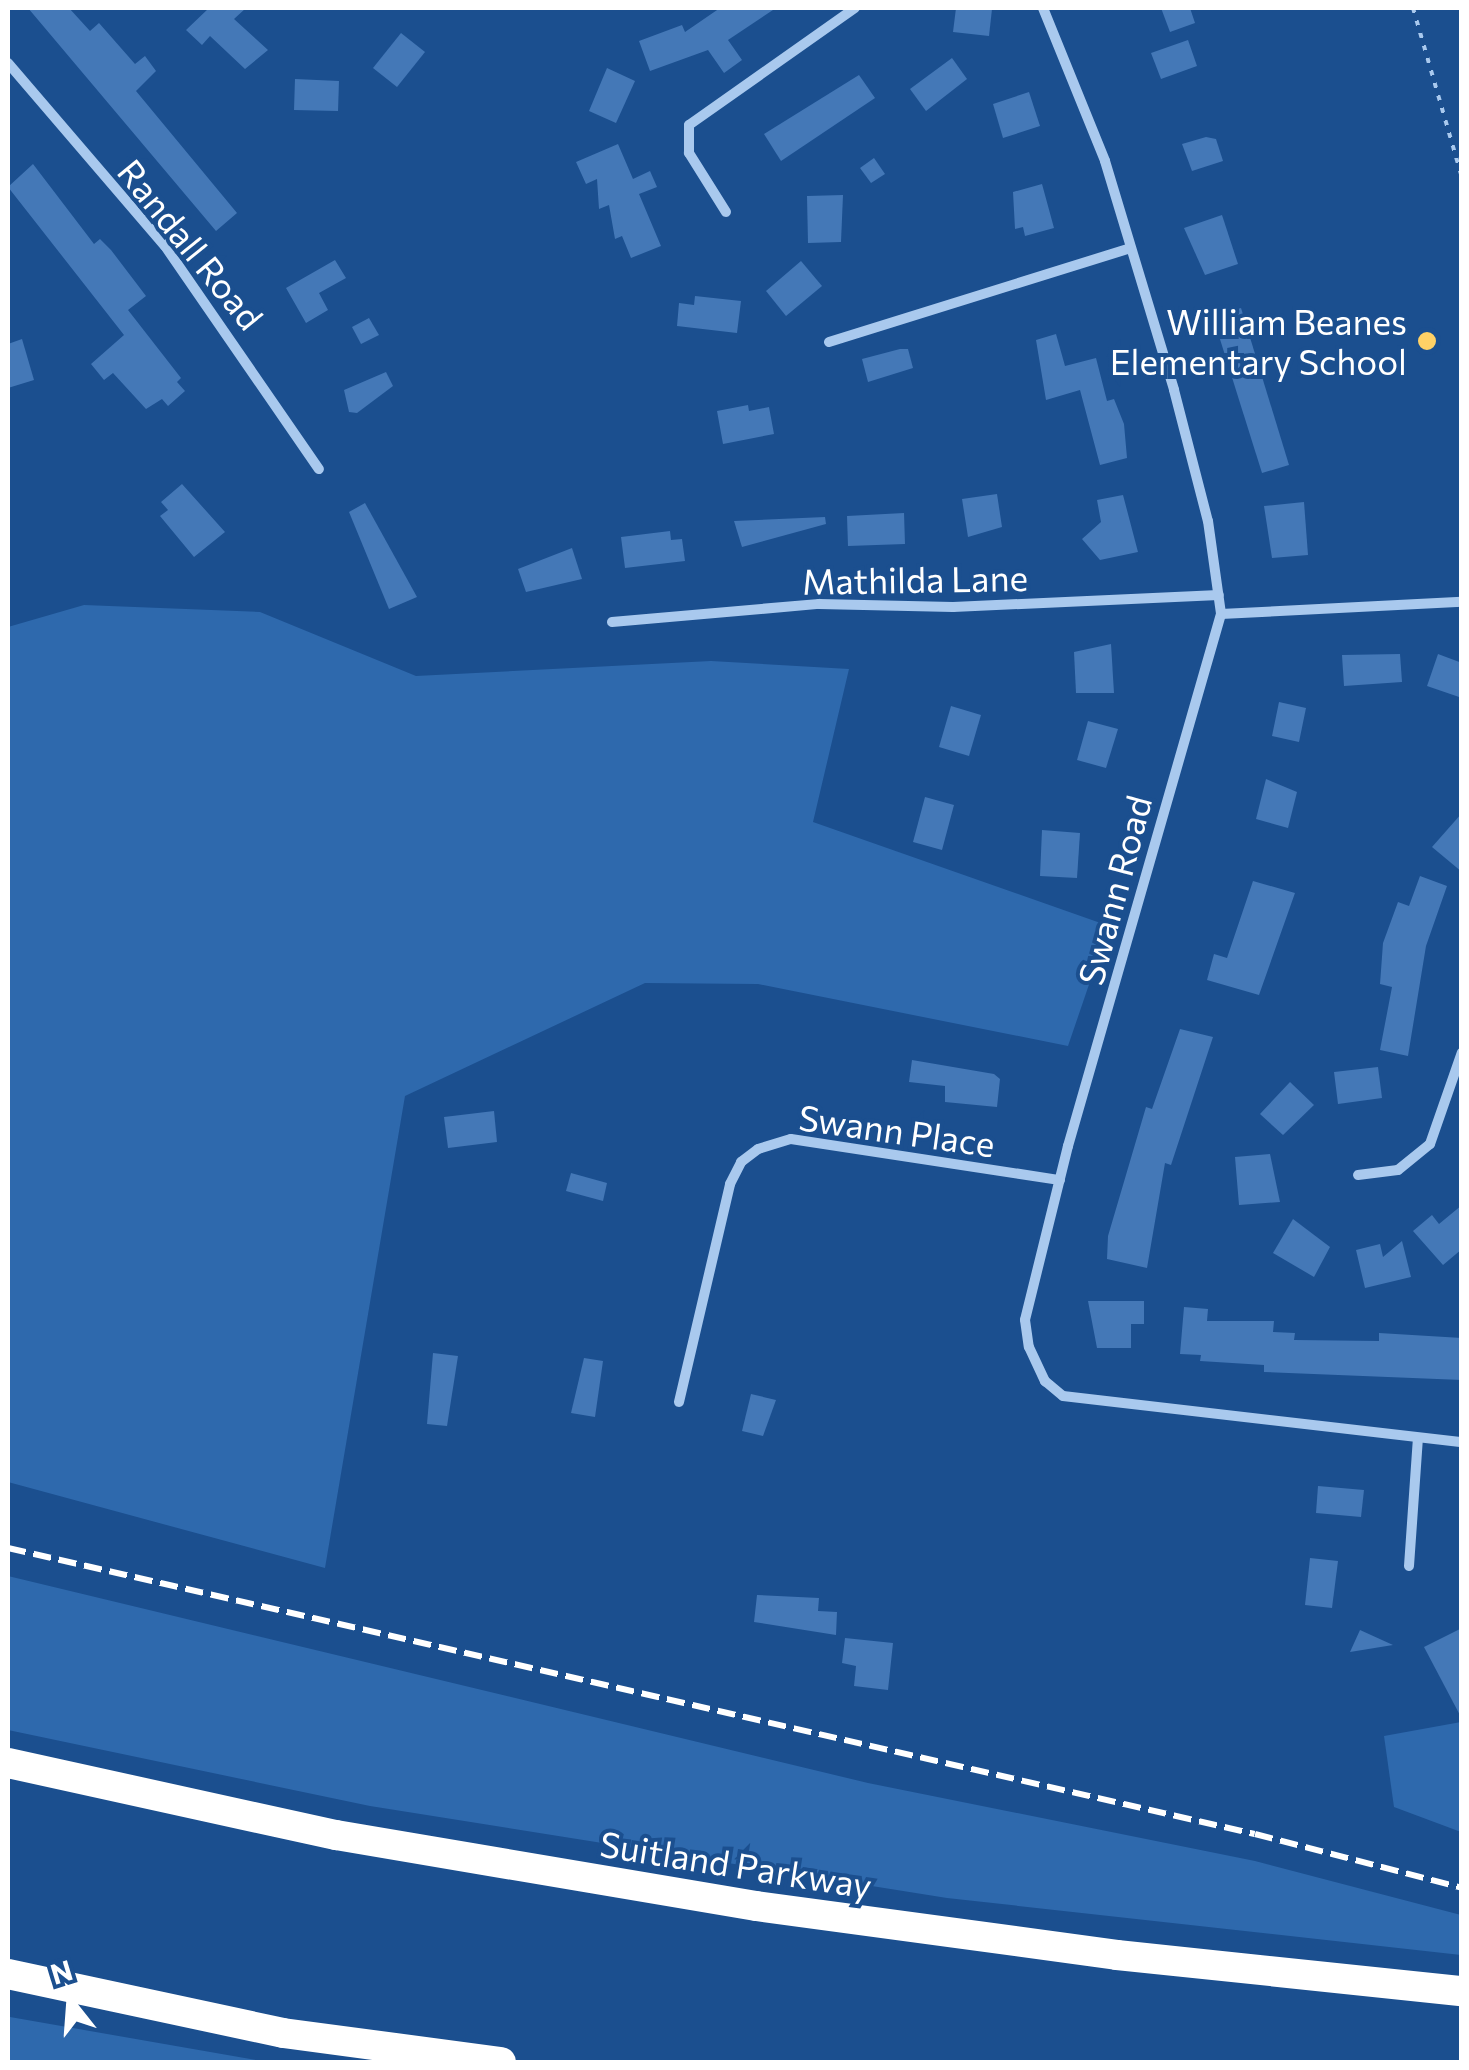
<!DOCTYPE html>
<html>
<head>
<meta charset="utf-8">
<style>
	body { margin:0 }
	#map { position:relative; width:1469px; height:2070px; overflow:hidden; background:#1b4f8f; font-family:Commissioner,sans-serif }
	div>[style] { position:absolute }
	.green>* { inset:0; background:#2e69ad }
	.building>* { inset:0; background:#4478b7 }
	.path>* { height:4px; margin-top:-2px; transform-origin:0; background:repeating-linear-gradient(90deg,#a9c9ee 0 5px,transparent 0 13px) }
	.street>* { height:10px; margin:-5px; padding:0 5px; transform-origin:5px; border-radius:5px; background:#a9c9ee }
	.highway>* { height:30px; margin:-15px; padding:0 15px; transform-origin:15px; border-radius:15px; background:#fff }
	.rail>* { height:6px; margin-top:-3px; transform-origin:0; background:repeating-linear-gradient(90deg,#fff 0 18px,transparent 0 26px) }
	.dots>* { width:28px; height:28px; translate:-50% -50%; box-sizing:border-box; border:5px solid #1b4f8f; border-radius:50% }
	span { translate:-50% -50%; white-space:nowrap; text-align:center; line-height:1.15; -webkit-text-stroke:8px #1b4f8f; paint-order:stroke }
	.street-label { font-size:35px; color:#fff }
	.poi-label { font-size:35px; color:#fff }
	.right { translate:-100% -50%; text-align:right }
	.frame { position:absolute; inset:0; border:10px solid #fff; pointer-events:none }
	.north { position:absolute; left:20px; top:1950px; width:100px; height:100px; -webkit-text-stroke:8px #1b4f8f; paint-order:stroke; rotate:343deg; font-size:28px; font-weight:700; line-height:40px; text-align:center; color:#fff }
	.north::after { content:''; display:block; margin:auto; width:35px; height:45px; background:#fff; clip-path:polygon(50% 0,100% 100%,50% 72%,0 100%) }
</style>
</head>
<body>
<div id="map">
	<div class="green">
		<i style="clip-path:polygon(84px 605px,260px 612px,416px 676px,711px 661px,849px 669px,813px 822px,1109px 926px,1068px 1046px,758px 984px,645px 983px,405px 1096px,325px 1568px,8px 1482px,8px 627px)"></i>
		<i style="clip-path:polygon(8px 1576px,868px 1783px,1255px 1861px,1461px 1915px,1461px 1955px,947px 1898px,370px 1806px,8px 1730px)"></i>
		<i style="clip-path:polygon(1461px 1722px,1462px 1722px,1461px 1832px,1394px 1807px,1384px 1736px)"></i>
		<i style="clip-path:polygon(8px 2016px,10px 2017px,267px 2062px,8px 2062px)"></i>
	</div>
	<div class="building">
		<i style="clip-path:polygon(28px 8px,69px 8px,90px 31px,99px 23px,135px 64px,145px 56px,156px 71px,136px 91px,237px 213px,216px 231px)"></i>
		<i style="clip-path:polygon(209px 8px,246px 8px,234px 19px,268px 50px,245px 69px,210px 36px,202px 45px,186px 30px)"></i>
		<i style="clip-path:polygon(720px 8px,776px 8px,728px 40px,742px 60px,724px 73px,708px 50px,650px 71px,639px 41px,682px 25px,685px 32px)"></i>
		<i style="clip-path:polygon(956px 8px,992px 9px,989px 36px,953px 32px)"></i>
		<i style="clip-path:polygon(1161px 8px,1190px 8px,1195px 23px,1170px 32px)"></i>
		<i style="clip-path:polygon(401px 33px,425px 52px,397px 87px,373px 68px)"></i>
		<i style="clip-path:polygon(1188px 40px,1197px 66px,1161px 79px,1151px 53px)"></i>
		<i style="clip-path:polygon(952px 58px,967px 79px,926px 111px,910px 89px)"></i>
		<i style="clip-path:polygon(607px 68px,635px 81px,616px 123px,589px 111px)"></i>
		<i style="clip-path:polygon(859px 75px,875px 98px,781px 161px,764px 134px)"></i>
		<i style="clip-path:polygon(295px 79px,339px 81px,338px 111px,294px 110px)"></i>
		<i style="clip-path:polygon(1029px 92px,1040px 126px,1003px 138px,993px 104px)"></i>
		<i style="clip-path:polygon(1206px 137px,1216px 139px,1223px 161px,1192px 171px,1182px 144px)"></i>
		<i style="clip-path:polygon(618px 144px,633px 179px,650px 171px,657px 187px,639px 194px,661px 246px,631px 258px,622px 236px,615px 239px,609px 205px,599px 209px,597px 179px,586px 184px,576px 162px)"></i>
		<i style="clip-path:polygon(874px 158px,885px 174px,871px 183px,860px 168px)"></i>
		<i style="clip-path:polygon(33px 164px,94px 244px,100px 239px,111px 250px,146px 296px,128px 310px,181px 378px,177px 382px,185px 391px,168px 406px,162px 399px,146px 409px,113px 373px,104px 380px,91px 364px,124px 335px,8px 187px)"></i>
		<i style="clip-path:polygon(1042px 184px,1054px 228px,1025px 236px,1023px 227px,1015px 229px,1013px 192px)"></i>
		<i style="clip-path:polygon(843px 195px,841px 242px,808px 243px,807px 196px)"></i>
		<i style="clip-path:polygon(1222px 215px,1238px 264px,1205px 275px,1184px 228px)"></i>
		<i style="clip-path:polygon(335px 260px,346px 278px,319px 293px,328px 310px,306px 323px,286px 288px)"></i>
		<i style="clip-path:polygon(801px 261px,822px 286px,786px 316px,766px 291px)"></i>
		<i style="clip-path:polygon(695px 296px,741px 301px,737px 333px,677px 326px,679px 303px,694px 305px)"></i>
		<i style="clip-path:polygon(1241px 308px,1289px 465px,1262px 473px,1213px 317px)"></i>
		<i style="clip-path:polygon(369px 318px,379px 335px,361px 344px,352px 327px)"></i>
		<i style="clip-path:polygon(1056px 334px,1065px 366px,1096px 358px,1107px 401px,1114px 399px,1124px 424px,1127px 458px,1100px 465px,1080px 390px,1046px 400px,1036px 340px)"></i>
		<i style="clip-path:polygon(22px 339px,34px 380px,8px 388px,8px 344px)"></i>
		<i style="clip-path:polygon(900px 349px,908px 349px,913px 368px,868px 382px,862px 359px)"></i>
		<i style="clip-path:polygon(386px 372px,393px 386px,357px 413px,349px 412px,344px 390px)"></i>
		<i style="clip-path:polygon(748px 405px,749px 411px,769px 407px,774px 434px,723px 444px,717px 411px)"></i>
		<i style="clip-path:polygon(182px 484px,225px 532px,194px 557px,160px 516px,168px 510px,161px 502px)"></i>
		<i style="clip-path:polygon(997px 494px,1002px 527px,968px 537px,962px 499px)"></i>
		<i style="clip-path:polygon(1123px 495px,1138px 552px,1100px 560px,1082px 539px,1101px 522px,1097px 500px)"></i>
		<i style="clip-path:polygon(1304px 502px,1308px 555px,1272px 558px,1264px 506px)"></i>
		<i style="clip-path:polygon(365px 503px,417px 597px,389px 609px,349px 512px)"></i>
		<i style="clip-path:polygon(904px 513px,905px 544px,848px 546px,847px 516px)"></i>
		<i style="clip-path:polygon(825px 517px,826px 524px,742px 547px,734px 521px)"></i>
		<i style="clip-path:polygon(670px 531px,671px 540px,682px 539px,685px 561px,625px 568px,621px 537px)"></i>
		<i style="clip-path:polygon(572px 548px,582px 579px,526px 592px,518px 569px)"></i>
		<i style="clip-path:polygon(1111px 644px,1114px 693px,1076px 693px,1074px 652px)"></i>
		<i style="clip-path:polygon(1400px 654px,1402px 682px,1344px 686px,1342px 655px)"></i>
		<i style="clip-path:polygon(1438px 654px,1462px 663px,1462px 698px,1427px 686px)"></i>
		<i style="clip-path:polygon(1279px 702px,1306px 708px,1299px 742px,1272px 736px)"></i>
		<i style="clip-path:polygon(951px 706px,981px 715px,969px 756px,939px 747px)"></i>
		<i style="clip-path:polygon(1088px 721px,1118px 729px,1106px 768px,1077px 760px)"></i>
		<i style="clip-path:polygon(1266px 779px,1297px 792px,1288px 828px,1256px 819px)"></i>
		<i style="clip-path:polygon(925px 797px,954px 805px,942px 850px,913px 842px)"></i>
		<i style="clip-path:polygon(1462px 813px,1462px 872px,1432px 847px)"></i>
		<i style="clip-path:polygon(1042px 830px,1080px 833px,1077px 878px,1040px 876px)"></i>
		<i style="clip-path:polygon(1420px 876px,1447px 886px,1426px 946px,1408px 1056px,1380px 1050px,1392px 987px,1380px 984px,1383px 943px,1398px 902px,1409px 906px)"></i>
		<i style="clip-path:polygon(1253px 881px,1295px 893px,1259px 995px,1207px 980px,1214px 954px,1227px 958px)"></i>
		<i style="clip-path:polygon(1180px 1029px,1213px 1037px,1171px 1165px,1165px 1163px,1147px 1268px,1107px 1259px,1108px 1236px,1146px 1107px,1152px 1109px)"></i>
		<i style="clip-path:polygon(912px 1060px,994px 1074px,1000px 1079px,997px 1107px,945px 1102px,945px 1086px,909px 1082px)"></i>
		<i style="clip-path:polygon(1378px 1067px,1382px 1098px,1338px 1104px,1334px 1072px)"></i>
		<i style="clip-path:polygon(1290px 1082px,1314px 1105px,1283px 1135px,1260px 1114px)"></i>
		<i style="clip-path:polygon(494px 1111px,497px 1142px,448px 1148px,444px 1117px)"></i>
		<i style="clip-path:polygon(1270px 1154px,1280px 1202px,1239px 1205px,1235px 1157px)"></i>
		<i style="clip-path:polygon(571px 1173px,607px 1183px,603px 1201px,566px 1191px)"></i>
		<i style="clip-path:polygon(1462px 1205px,1462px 1249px,1443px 1265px,1413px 1231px,1432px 1215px,1439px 1224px)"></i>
		<i style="clip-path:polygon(1293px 1219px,1330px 1247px,1314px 1277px,1273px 1253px)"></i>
		<i style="clip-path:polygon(1402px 1241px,1411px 1277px,1365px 1288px,1356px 1250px,1380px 1244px,1383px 1257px)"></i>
		<i style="clip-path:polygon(1088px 1301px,1144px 1301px,1144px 1324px,1131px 1324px,1131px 1348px,1097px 1348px)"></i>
		<i style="clip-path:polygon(1184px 1307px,1208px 1309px,1207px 1321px,1274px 1321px,1273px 1332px,1295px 1333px,1294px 1340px,1379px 1341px,1379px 1333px,1462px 1338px,1462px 1380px,1264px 1372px,1264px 1365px,1200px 1361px,1201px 1355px,1180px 1354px)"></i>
		<i style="clip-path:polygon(433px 1353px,458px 1356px,447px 1426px,427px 1424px)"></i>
		<i style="clip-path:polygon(584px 1358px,603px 1361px,595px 1417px,571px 1413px)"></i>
		<i style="clip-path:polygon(751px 1394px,776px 1400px,763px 1436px,742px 1431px)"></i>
		<i style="clip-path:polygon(1318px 1486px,1364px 1490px,1361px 1517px,1316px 1513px)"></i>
		<i style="clip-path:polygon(1310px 1558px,1338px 1561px,1332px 1608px,1305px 1605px)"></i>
		<i style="clip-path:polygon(757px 1595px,819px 1598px,818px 1611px,837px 1612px,836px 1635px,754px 1622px)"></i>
		<i style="clip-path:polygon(1462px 1628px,1462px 1719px,1424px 1647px)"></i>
		<i style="clip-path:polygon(1360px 1630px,1393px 1645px,1350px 1652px)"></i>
		<i style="clip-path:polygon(845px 1638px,893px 1643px,888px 1690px,854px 1686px,856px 1666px,842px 1663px)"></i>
	</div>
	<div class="path">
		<i style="left:1413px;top:8px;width:177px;rotate:73.9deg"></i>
	</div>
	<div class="street">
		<i style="left:1043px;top:8px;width:165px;rotate:67.9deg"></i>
		<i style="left:1105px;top:161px;width:239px;rotate:73.2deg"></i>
		<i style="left:1174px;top:390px;width:135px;rotate:75.5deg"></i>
		<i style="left:1208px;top:521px;width:94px;rotate:82deg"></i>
		<i style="left:1221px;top:614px;width:554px;rotate:106.04deg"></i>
		<i style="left:1068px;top:1146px;width:179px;rotate:103.9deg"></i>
		<i style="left:1025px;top:1320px;width:27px;rotate:82deg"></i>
		<i style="left:1029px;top:1347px;width:38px;rotate:65deg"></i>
		<i style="left:1045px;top:1381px;width:23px;rotate:40deg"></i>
		<i style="left:1063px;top:1396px;width:402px;rotate:6.6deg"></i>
		<i style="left:8px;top:63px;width:241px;rotate:49.4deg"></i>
		<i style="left:165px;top:246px;width:271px;rotate:55.4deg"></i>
		<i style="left:726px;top:212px;width:70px;rotate:-122.1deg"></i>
		<i style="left:689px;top:153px;width:28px;rotate:-90deg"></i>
		<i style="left:689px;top:125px;width:203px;rotate:-35.2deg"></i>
		<i style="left:829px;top:342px;width:316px;rotate:-17.3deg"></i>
		<i style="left:1221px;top:614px;width:241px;rotate:-2.9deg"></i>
		<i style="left:612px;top:622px;width:208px;rotate:-5deg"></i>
		<i style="left:819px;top:604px;width:134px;rotate:1.3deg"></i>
		<i style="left:953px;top:607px;width:266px;rotate:-2.6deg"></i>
		<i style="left:1358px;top:1175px;width:40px;rotate:-7.1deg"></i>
		<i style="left:1398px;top:1170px;width:41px;rotate:-39.1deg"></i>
		<i style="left:1430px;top:1144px;width:97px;rotate:-70.8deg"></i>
		<i style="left:679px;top:1402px;width:224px;rotate:-76.8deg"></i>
		<i style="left:730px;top:1184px;width:25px;rotate:-63deg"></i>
		<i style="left:741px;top:1162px;width:21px;rotate:-37deg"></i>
		<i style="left:758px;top:1149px;width:34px;rotate:-17deg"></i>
		<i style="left:791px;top:1139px;width:272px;rotate:8.7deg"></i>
		<i style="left:1409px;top:1566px;width:128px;rotate:-86deg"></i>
	</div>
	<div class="highway">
		<i style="left:8px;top:1763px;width:336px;rotate:12.4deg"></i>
		<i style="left:336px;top:1835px;width:426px;rotate:9.6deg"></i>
		<i style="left:756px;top:1906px;width:364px;rotate:7.7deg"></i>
		<i style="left:1117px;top:1955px;width:347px;rotate:6deg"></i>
		<i style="left:8px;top:1974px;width:281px;rotate:12.1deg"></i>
		<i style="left:283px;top:2033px;width:220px;rotate:7.6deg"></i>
	</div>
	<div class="rail">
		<i style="left:8px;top:1548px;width:1279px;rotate:12.92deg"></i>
		<i style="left:1255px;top:1834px;width:214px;rotate:14.6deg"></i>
	</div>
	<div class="dots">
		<i style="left:1427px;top:341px;background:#ffd166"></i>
	</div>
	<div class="street-label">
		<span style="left:191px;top:244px;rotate:51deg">Randall Road</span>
		<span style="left:915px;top:579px;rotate:-1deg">Mathilda Lane</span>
		<span style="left:1114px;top:890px;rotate:-75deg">Swann Road</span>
		<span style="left:897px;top:1130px;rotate:8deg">Swann Place</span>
		<span style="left:736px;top:1864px;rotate:9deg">Suitland Parkway</span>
	</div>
	<div class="poi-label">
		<span class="right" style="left:1407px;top:341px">William Beanes<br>Elementary School</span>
	</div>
	<div class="frame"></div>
	<div class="north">N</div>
</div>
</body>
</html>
